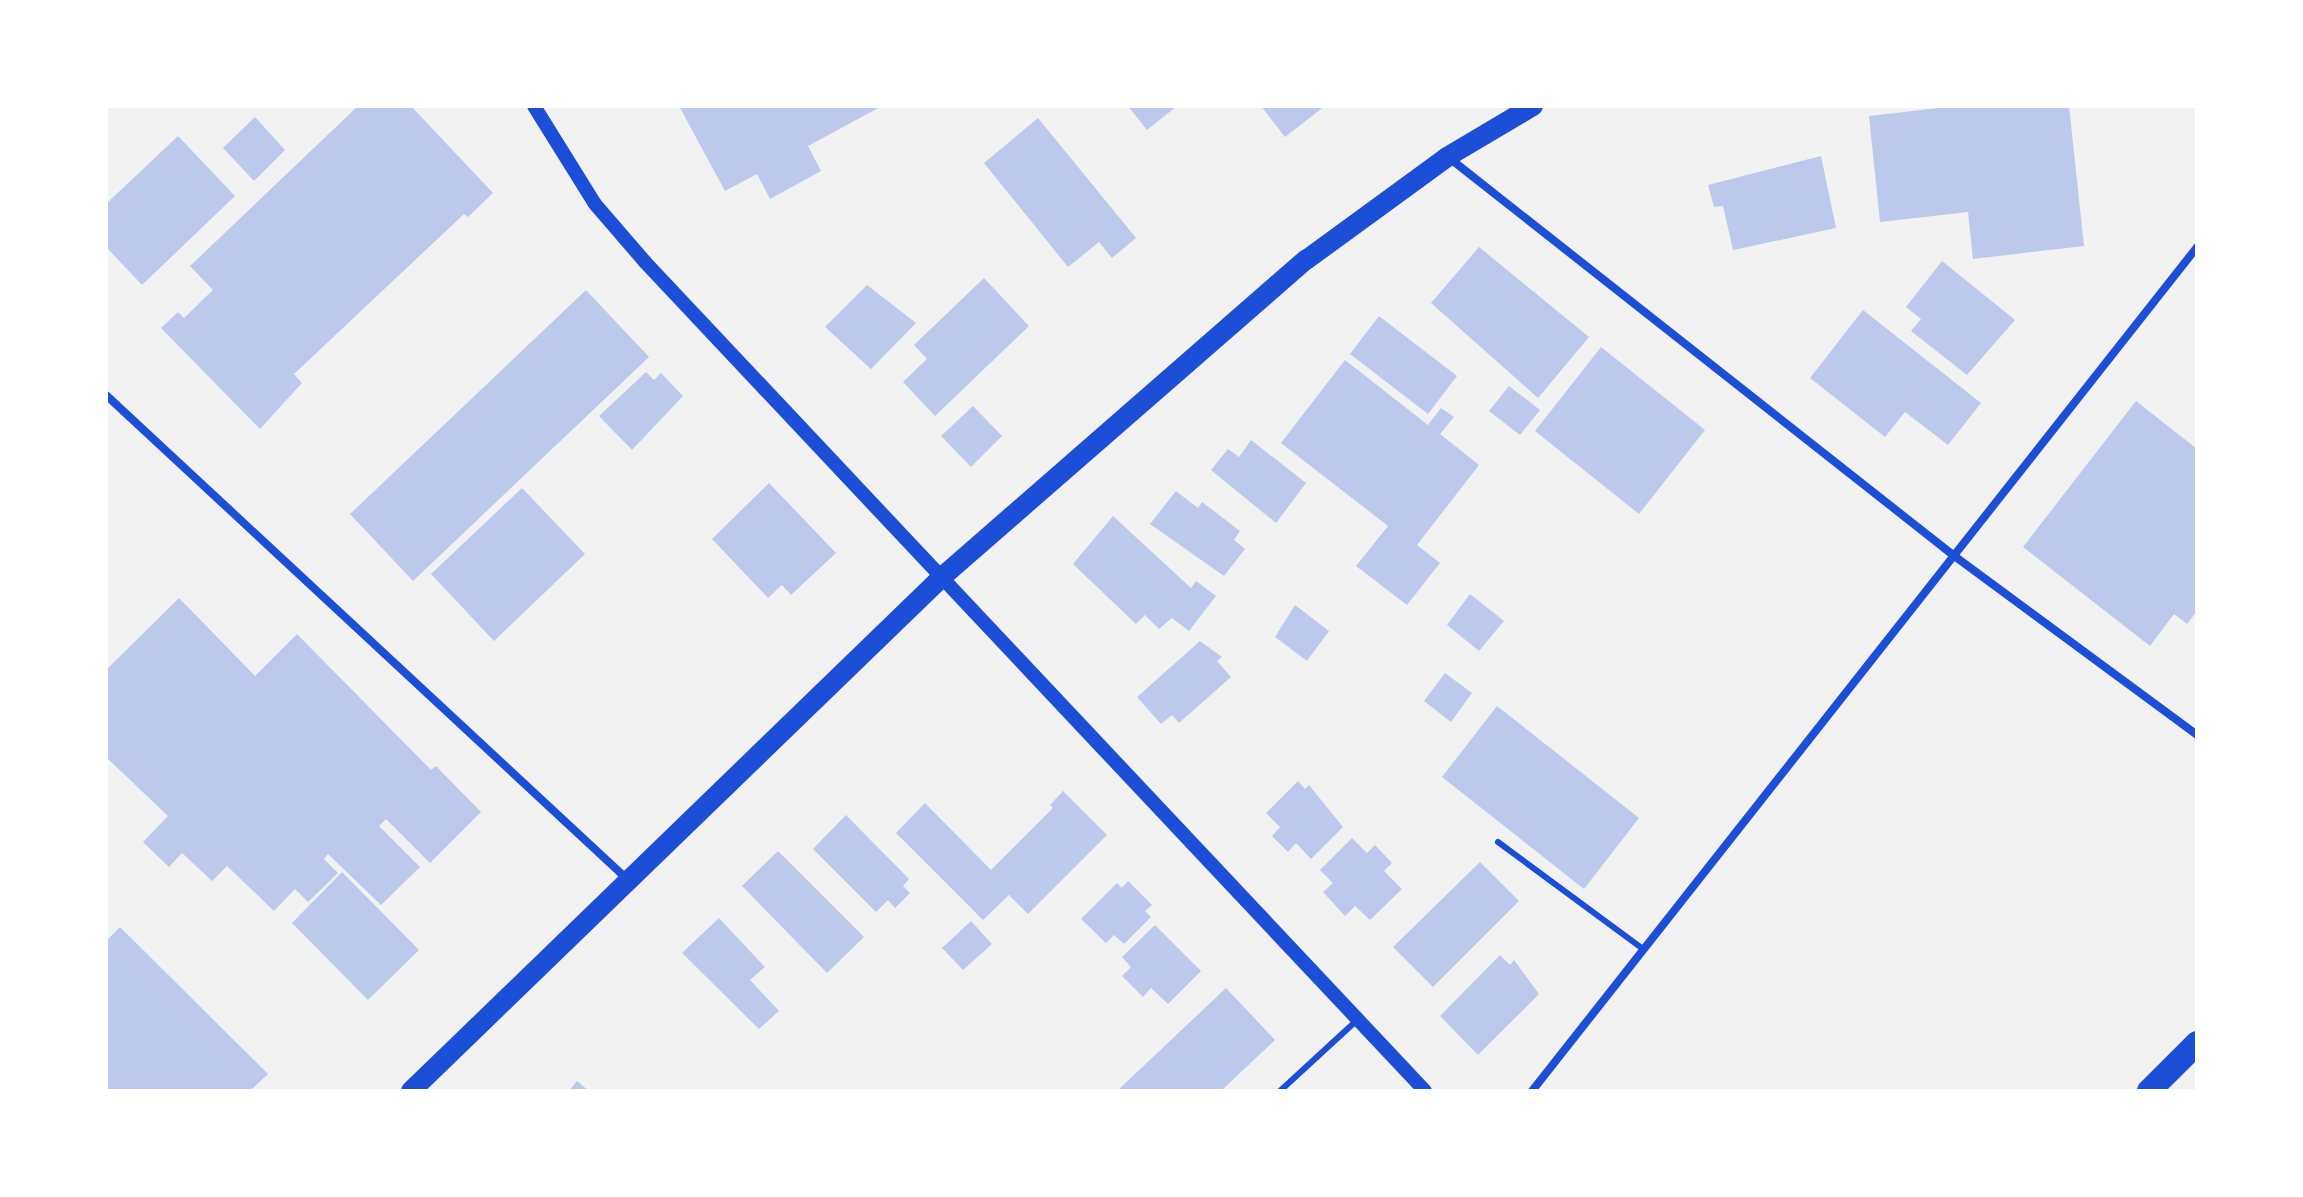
<!DOCTYPE html>
<html>
<head>
<meta charset="utf-8">
<style>
	body { margin:0 }
	#map { position:relative; width:2303px; height:1197px; overflow:hidden; background:#f2f2f2; font-family:"DM Sans",sans-serif }
	div>[style] { position:absolute }
	.building>* { inset:0; background:#bdc9ec }
	.service>* { height:6px; margin:-3px; padding:0 3px; transform-origin:3px; border-radius:3px; background:#1d4ed8 }
	.minor>* { height:8px; margin:-4px; padding:0 4px; transform-origin:4px; border-radius:4px; background:#1d4ed8 }
	.tertiary>* { height:14px; margin:-7px; padding:0 7px; transform-origin:7px; border-radius:7px; background:#1d4ed8 }
	.primary>* { height:20px; margin:-10px; padding:0 10px; transform-origin:10px; border-radius:10px; background:#1d4ed8 }
	.motorway>* { height:24px; margin:-12px; padding:0 12px; transform-origin:12px; border-radius:12px; background:#1d4ed8 }
	span { translate:-50% -50%; white-space:nowrap; text-align:center; line-height:1.15; -webkit-text-stroke:6px #fff; paint-order:stroke }
	.frame { position:absolute; inset:0; border:108px solid #fff; pointer-events:none }
</style>
</head>
<body>
<div id="map">
	<div class="building">
		<i style="clip-path:polygon(358px 106px,411px 106px,493px 193px,468px 217px,464px 214px,294px 374px,302px 383px,260px 429px,161px 328px,178px 312px,184px 318px,213px 290px,190px 266px)"></i>
		<i style="clip-path:polygon(679px 106px,882px 106px,808px 146px,821px 171px,770px 199px,757px 174px,725px 191px)"></i>
		<i style="clip-path:polygon(1128px 106px,1177px 106px,1147px 130px)"></i>
		<i style="clip-path:polygon(1261px 106px,1325px 106px,1285px 137px)"></i>
		<i style="clip-path:polygon(1956px 106px,2069px 106px,2084px 246px,1973px 259px,1968px 212px,1880px 222px,1869px 116px)"></i>
		<i style="clip-path:polygon(255px 117px,285px 150px,254px 181px,223px 148px)"></i>
		<i style="clip-path:polygon(1038px 118px,1136px 238px,1112px 258px,1099px 242px,1068px 267px,984px 163px)"></i>
		<i style="clip-path:polygon(178px 136px,235px 196px,142px 285px,106px 247px,106px 204px)"></i>
		<i style="clip-path:polygon(1821px 156px,1836px 228px,1733px 250px,1723px 206px,1714px 207px,1708px 185px)"></i>
		<i style="clip-path:polygon(1479px 247px,1589px 337px,1538px 398px,1431px 303px)"></i>
		<i style="clip-path:polygon(1942px 261px,2015px 320px,1967px 375px,1911px 331px,1921px 319px,1906px 307px)"></i>
		<i style="clip-path:polygon(984px 278px,1029px 326px,935px 416px,903px 382px,927px 359px,914px 345px)"></i>
		<i style="clip-path:polygon(867px 285px,916px 323px,871px 369px,825px 327px)"></i>
		<i style="clip-path:polygon(586px 290px,649px 357px,413px 581px,350px 514px)"></i>
		<i style="clip-path:polygon(1863px 310px,1981px 403px,1948px 445px,1905px 412px,1885px 437px,1810px 378px)"></i>
		<i style="clip-path:polygon(1379px 316px,1457px 376px,1428px 414px,1350px 354px)"></i>
		<i style="clip-path:polygon(1601px 347px,1705px 430px,1639px 514px,1535px 431px)"></i>
		<i style="clip-path:polygon(1345px 360px,1428px 425px,1441px 408px,1454px 417px,1440px 434px,1479px 465px,1417px 545px,1440px 563px,1407px 605px,1356px 566px,1388px 526px,1281px 443px)"></i>
		<i style="clip-path:polygon(646px 372px,654px 380px,661px 373px,683px 396px,632px 450px,599px 416px)"></i>
		<i style="clip-path:polygon(1509px 386px,1540px 410px,1520px 435px,1489px 411px)"></i>
		<i style="clip-path:polygon(2136px 401px,2197px 449px,2197px 611px,2187px 624px,2174px 614px,2150px 646px,2023px 547px)"></i>
		<i style="clip-path:polygon(973px 406px,1002px 436px,971px 467px,941px 436px)"></i>
		<i style="clip-path:polygon(1251px 440px,1306px 483px,1276px 523px,1211px 470px,1228px 449px,1239px 457px)"></i>
		<i style="clip-path:polygon(769px 483px,836px 553px,791px 595px,782px 585px,768px 598px,712px 539px)"></i>
		<i style="clip-path:polygon(522px 488px,585px 554px,494px 641px,431px 574px)"></i>
		<i style="clip-path:polygon(1176px 491px,1198px 508px,1202px 502px,1240px 531px,1234px 540px,1245px 549px,1224px 576px,1150px 524px)"></i>
		<i style="clip-path:polygon(1113px 516px,1191px 588px,1196px 581px,1216px 596px,1189px 631px,1172px 618px,1159px 629px,1145px 615px,1136px 624px,1073px 564px)"></i>
		<i style="clip-path:polygon(1470px 594px,1504px 621px,1479px 651px,1447px 625px)"></i>
		<i style="clip-path:polygon(179px 598px,255px 676px,297px 634px,431px 770px,436px 766px,481px 812px,430px 863px,386px 819px,379px 826px,420px 867px,381px 905px,328px 854px,324px 859px,338px 873px,308px 902px,295px 889px,274px 911px,227px 866px,212px 881px,182px 853px,169px 867px,143px 842px,168px 816px,106px 757px,106px 670px)"></i>
		<i style="clip-path:polygon(1295px 605px,1329px 631px,1307px 661px,1275px 637px)"></i>
		<i style="clip-path:polygon(1200px 641px,1222px 657px,1217px 661px,1231px 677px,1179px 723px,1172px 715px,1161px 724px,1137px 697px)"></i>
		<i style="clip-path:polygon(1445px 673px,1472px 693px,1451px 722px,1424px 701px)"></i>
		<i style="clip-path:polygon(1497px 706px,1639px 818px,1584px 889px,1442px 777px)"></i>
		<i style="clip-path:polygon(1298px 781px,1305px 789px,1309px 785px,1343px 827px,1311px 859px,1296px 843px,1288px 852px,1272px 836px,1280px 827px,1266px 813px)"></i>
		<i style="clip-path:polygon(1063px 791px,1107px 835px,1028px 914px,1009px 895px,983px 920px,896px 833px,925px 803px,991px 870px,1053px 808px,1050px 805px)"></i>
		<i style="clip-path:polygon(846px 815px,909px 879px,903px 886px,910px 893px,895px 908px,888px 900px,876px 912px,813px 849px)"></i>
		<i style="clip-path:polygon(1352px 838px,1367px 853px,1375px 845px,1392px 863px,1384px 871px,1402px 889px,1370px 920px,1355px 906px,1345px 916px,1323px 892px,1333px 883px,1320px 870px)"></i>
		<i style="clip-path:polygon(778px 851px,864px 937px,827px 973px,742px 886px)"></i>
		<i style="clip-path:polygon(1480px 862px,1519px 901px,1433px 987px,1393px 947px)"></i>
		<i style="clip-path:polygon(342px 872px,419px 950px,368px 1000px,292px 923px)"></i>
		<i style="clip-path:polygon(1128px 881px,1152px 905px,1145px 911px,1151px 917px,1124px 944px,1114px 935px,1106px 943px,1081px 919px,1117px 883px,1122px 888px)"></i>
		<i style="clip-path:polygon(719px 918px,765px 967px,750px 980px,779px 1011px,759px 1029px,682px 953px)"></i>
		<i style="clip-path:polygon(971px 921px,992px 944px,963px 970px,942px 948px)"></i>
		<i style="clip-path:polygon(1155px 925px,1201px 971px,1168px 1004px,1151px 988px,1143px 997px,1122px 976px,1131px 967px,1122px 957px)"></i>
		<i style="clip-path:polygon(120px 927px,268px 1074px,250px 1091px,106px 1091px,106px 941px)"></i>
		<i style="clip-path:polygon(1500px 955px,1510px 965px,1514px 960px,1539px 994px,1478px 1055px,1440px 1016px)"></i>
		<i style="clip-path:polygon(1226px 988px,1275px 1040px,1221px 1091px,1117px 1091px)"></i>
		<i style="clip-path:polygon(577px 1081px,589px 1091px,569px 1091px)"></i>
	</div>
	<div class="service">
		<i style="left:1498px;top:842px;width:180px;rotate:36.4deg"></i>
		<i style="left:1280px;top:1091px;width:103px;rotate:-42.6deg"></i>
	</div>
	<div class="minor">
		<i style="left:1448px;top:157px;width:643px;rotate:38.24deg"></i>
		<i style="left:1953px;top:555px;width:303px;rotate:36.4deg"></i>
		<i style="left:106px;top:395px;width:711px;rotate:42.89deg"></i>
		<i style="left:1532px;top:1091px;width:1075px;rotate:-51.76deg"></i>
	</div>
	<div class="tertiary">
		<i style="left:534px;top:106px;width:115px;rotate:58.1deg"></i>
		<i style="left:595px;top:204px;width:77px;rotate:49.2deg"></i>
		<i style="left:645px;top:262px;width:1138px;rotate:46.74deg"></i>
	</div>
	<div class="primary">
		<i style="left:411px;top:1091px;width:739px;rotate:-44.07deg"></i>
		<i style="left:942px;top:577px;width:483px;rotate:-41.1deg"></i>
		<i style="left:1306px;top:260px;width:175px;rotate:-36.1deg"></i>
		<i style="left:1447px;top:157px;width:100px;rotate:-30.7deg"></i>
	</div>
	<div class="motorway">
		<i style="left:2149px;top:1091px;width:68px;rotate:-45deg"></i>
	</div>
	<div class="frame"></div>
</div>
</body>
</html>
